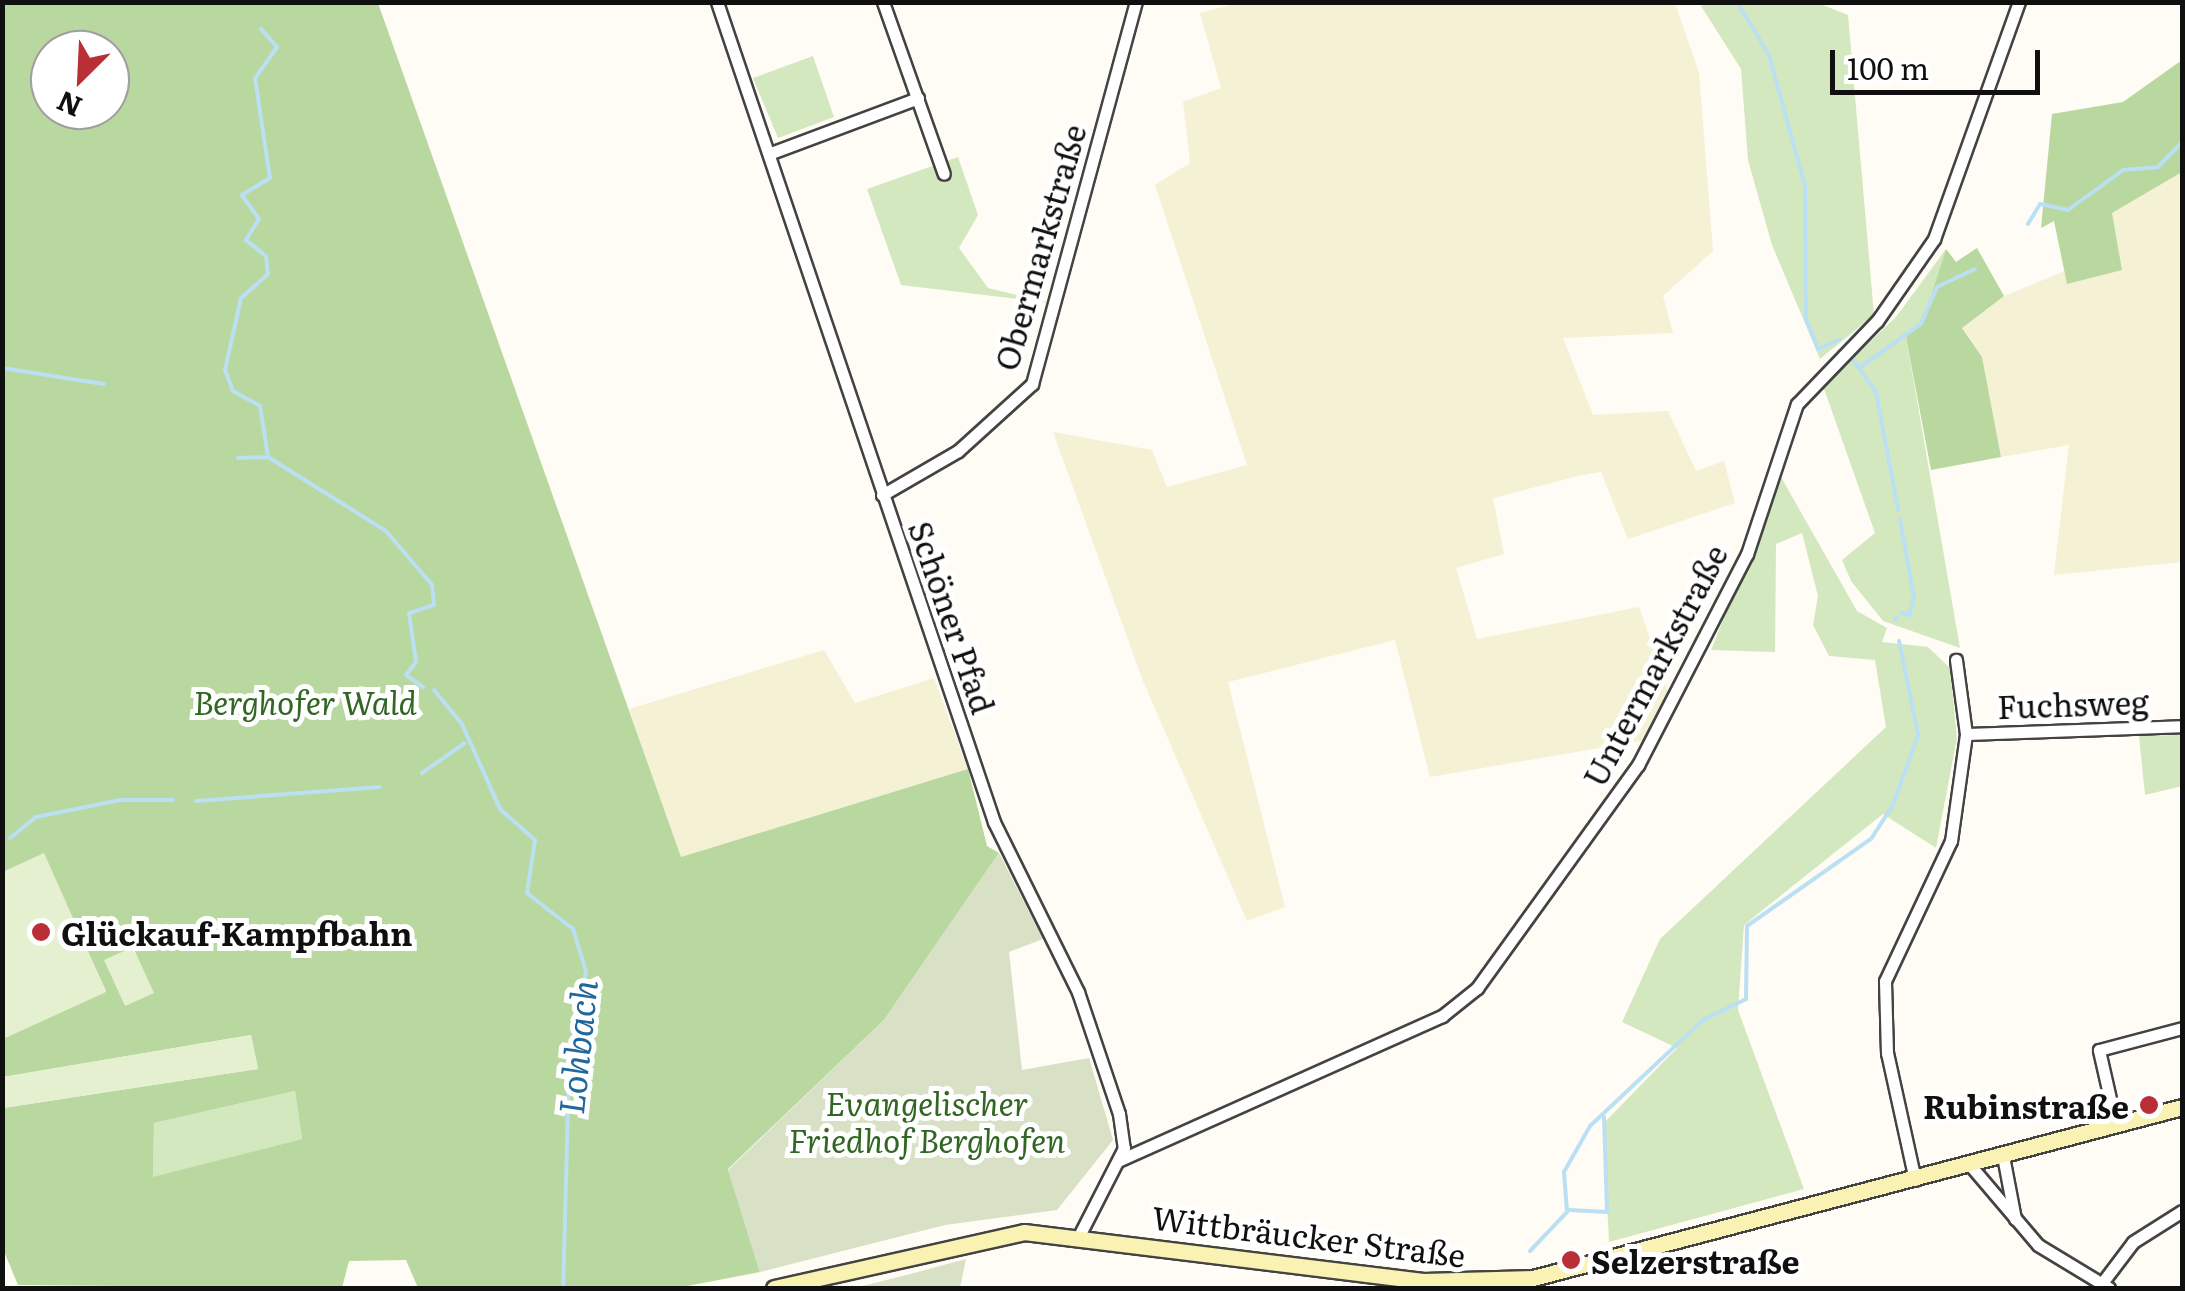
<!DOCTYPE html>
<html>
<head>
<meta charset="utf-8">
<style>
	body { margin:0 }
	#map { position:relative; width:2185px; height:1291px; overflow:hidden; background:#fefcf4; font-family:Literata,serif }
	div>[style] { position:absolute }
	.farmland>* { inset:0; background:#f4f1d5 }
	.green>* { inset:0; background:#d4e8bf }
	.forest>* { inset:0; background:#b9d89f }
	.cemetery>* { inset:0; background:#d8e1c5 }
	.pitch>* { inset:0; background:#e5f0d0 }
	.stream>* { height:4px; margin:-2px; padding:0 2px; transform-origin:2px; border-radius:2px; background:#bbdff3 }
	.roads { filter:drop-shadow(2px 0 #434343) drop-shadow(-2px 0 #434343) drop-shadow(0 2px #434343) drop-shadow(0 -2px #434343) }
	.street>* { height:11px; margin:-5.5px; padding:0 5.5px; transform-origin:5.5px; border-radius:5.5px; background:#fff }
	.secondary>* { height:15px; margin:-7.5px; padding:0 7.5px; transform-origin:7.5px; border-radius:7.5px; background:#faf2b3 }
	.dots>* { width:28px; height:28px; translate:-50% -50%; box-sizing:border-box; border:5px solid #fff; border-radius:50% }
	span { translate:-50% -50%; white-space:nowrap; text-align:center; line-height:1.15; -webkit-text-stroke:10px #fff; paint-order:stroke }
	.street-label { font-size:32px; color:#101010 }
	.park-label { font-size:32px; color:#316623; font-style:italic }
	.poi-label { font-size:32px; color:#101010; font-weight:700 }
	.left { translate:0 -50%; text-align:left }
	.right { translate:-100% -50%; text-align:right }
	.water-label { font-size:35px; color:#1f679d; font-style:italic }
	.frame { position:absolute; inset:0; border:5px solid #101010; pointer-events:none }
	.north { position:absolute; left:30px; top:30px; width:100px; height:100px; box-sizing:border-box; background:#fff; border:2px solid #9f9f9f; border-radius:50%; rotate:204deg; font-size:28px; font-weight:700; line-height:40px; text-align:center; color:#101010 }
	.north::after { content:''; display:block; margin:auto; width:35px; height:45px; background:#ba2f36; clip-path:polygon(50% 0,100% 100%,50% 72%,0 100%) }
	.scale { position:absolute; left:1830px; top:50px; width:210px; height:45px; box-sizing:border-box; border:5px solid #101010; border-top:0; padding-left:12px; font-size:30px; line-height:35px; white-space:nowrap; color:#101010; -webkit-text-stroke:8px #fff; paint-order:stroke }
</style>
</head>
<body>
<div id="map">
	<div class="farmland">
		<i style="clip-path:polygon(1243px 2px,1675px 3px,1699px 73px,1713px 251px,1663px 296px,1673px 333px,1563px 338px,1593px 415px,1668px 411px,1696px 471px,1724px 461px,1735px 503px,1628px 539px,1601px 472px,1578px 476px,1493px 498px,1504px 554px,1456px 568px,1477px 639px,1639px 607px,1668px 691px,1646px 740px,1430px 777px,1395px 640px,1228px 682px,1285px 907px,1247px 921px,1143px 681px,1053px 432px,1152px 450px,1167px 487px,1247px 465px,1155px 185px,1190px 163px,1183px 102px,1221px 88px,1200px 13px)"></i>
		<i style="clip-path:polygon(2182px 172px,2182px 562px,2054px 575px,2069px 445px,2001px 457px,1982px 357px,1962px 327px,1992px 301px,2065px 271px,2067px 283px,2112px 213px)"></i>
		<i style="clip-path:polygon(824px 650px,855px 703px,934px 678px,968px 769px,681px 857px,629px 709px)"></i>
	</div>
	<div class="green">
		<i style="clip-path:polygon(1714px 2px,1818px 3px,1848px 15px,1874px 315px,1820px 359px,1772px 245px,1748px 160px,1741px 69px,1701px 6px)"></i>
		<i style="clip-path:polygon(813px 56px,834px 117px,778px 138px,753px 78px)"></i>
		<i style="clip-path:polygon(958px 157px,978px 215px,959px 248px,988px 288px,1051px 303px,901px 285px,867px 189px)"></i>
		<i style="clip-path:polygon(1946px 249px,1923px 320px,1906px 337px,1960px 648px,1883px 621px,1851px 581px,1842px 560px,1875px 533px,1823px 386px,1896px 317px)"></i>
		<i style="clip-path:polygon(1781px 477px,1857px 611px,1887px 628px,1882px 642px,1928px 647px,1950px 668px,1957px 738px,1936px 848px,1883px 814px,1744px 925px,1738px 1010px,1804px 1189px,1609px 1242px,1603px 1124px,1677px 1048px,1622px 1022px,1660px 939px,1886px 727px,1875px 660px,1829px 656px,1813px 625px,1818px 596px,1802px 533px,1776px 544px,1775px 652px,1711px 650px)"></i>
		<i style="clip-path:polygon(2182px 735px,2182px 786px,2145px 795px,2139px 736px)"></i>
		<i style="clip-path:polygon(295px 1091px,302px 1139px,153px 1178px,154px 1123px)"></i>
	</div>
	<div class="forest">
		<i style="clip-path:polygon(evenodd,3px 3px,378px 3px,681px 857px,968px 769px,987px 846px,999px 853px,884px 1020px,728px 1169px,760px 1272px,677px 1288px,418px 1288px,406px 1260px,349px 1261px,342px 1288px,18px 1285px,3px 1249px,3px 1108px,258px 1069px,251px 1035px,3px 1077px,2px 1039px,106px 991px,43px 854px,3px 872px,3px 3px,50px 50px,110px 50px,110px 110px,50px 110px,50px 50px,3px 3px,295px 1091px,302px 1139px,153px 1177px,154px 1123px,295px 1091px)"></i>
		<i style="clip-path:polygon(2182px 60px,2182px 172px,2112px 213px,2122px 270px,2067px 284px,2054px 221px,2041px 228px,2052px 114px,2123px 102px)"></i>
		<i style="clip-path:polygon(1977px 248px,2004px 296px,1962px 328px,1982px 357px,2001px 457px,1931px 470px,1906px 337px,1923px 320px,1946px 249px,1956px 262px)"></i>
	</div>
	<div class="cemetery">
		<i style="clip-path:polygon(999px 853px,1043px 939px,1009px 952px,1022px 1070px,1089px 1058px,1113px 1140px,1057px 1210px,945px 1225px,760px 1272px,728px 1170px,884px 1020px)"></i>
		<i style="clip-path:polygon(966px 1259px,960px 1288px,855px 1288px,914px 1273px)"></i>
	</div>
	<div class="pitch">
		<i style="clip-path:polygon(44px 853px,106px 992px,3px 1039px,3px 872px)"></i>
		<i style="clip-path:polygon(133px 947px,154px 993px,125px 1006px,104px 960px)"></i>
		<i style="clip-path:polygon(251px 1035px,258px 1069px,3px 1108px,3px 1077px)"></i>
	</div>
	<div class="stream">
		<i style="left:1737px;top:2px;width:62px;rotate:58.9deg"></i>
		<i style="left:1769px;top:55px;width:136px;rotate:74.6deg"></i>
		<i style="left:1805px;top:186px;width:133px;rotate:89.6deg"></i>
		<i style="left:1806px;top:319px;width:32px;rotate:68deg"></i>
		<i style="left:1818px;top:349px;width:24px;rotate:-24deg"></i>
		<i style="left:261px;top:29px;width:24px;rotate:48deg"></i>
		<i style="left:277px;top:47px;width:38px;rotate:125deg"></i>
		<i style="left:255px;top:78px;width:101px;rotate:81.5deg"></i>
		<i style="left:270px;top:178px;width:33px;rotate:149deg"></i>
		<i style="left:242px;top:195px;width:29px;rotate:55deg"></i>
		<i style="left:259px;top:219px;width:25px;rotate:122deg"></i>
		<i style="left:246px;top:240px;width:26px;rotate:39deg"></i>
		<i style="left:266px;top:256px;width:18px;rotate:84deg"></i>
		<i style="left:268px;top:274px;width:36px;rotate:138deg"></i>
		<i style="left:241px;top:298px;width:74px;rotate:102.5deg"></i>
		<i style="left:225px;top:370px;width:22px;rotate:69deg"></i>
		<i style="left:233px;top:391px;width:31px;rotate:29deg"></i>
		<i style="left:260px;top:406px;width:52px;rotate:81.1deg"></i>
		<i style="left:268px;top:457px;width:139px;rotate:32.1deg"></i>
		<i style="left:386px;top:531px;width:71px;rotate:49.6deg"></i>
		<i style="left:432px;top:585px;width:20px;rotate:84deg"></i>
		<i style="left:434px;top:605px;width:26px;rotate:162deg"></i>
		<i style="left:409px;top:613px;width:49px;rotate:81.9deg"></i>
		<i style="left:416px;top:662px;width:16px;rotate:128deg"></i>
		<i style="left:406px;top:675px;width:21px;rotate:35deg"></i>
		<i style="left:2028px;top:224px;width:23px;rotate:-59deg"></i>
		<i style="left:2040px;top:204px;width:29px;rotate:12deg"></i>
		<i style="left:2068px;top:210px;width:68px;rotate:-36deg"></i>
		<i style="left:2123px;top:170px;width:35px;rotate:-5deg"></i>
		<i style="left:2158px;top:167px;width:35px;rotate:-46deg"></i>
		<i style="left:1854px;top:361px;width:38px;rotate:55deg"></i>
		<i style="left:1876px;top:392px;width:120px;rotate:79.4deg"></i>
		<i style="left:2px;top:368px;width:103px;rotate:8.9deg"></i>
		<i style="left:1859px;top:368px;width:76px;rotate:-35.4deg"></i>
		<i style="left:1921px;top:324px;width:40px;rotate:-66.6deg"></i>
		<i style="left:1937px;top:287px;width:42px;rotate:-25.3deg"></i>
		<i style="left:238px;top:458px;width:30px;rotate:-2deg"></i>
		<i style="left:1900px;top:519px;width:80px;rotate:80deg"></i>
		<i style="left:1914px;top:598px;width:18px;rotate:106deg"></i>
		<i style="left:1909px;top:615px;width:8px;rotate:-166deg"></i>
		<i style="left:1895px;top:620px;width:3px;rotate:-72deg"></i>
		<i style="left:434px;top:690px;width:44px;rotate:50.5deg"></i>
		<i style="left:462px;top:724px;width:93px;rotate:65.9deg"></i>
		<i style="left:500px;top:809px;width:47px;rotate:41.5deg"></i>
		<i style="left:535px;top:840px;width:54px;rotate:98.6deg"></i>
		<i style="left:527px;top:893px;width:58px;rotate:38deg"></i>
		<i style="left:573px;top:929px;width:44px;rotate:72.8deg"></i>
		<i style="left:586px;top:971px;width:96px;rotate:100.3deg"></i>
		<i style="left:569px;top:1065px;width:222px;rotate:91.5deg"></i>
		<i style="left:422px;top:773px;width:52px;rotate:-34.9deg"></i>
		<i style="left:196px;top:801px;width:184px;rotate:-4.4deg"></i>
		<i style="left:10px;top:838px;width:33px;rotate:-39deg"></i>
		<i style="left:36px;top:817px;width:86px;rotate:-11.4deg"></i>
		<i style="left:120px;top:800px;width:53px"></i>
		<i style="left:1569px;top:1210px;width:38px;rotate:3deg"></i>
		<i style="left:1607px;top:1212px;width:95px;rotate:-91.8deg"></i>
		<i style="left:1530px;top:1251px;width:54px;rotate:-46.5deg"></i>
		<i style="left:1567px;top:1212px;width:40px;rotate:-94.3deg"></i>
		<i style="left:1564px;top:1172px;width:53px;rotate:-60.5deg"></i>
		<i style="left:1590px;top:1126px;width:155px;rotate:-43.2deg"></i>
		<i style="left:1703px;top:1020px;width:48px;rotate:-26deg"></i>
		<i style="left:1746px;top:999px;width:73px;rotate:-89.2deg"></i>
		<i style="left:1747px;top:926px;width:151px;rotate:-35.1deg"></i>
		<i style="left:1871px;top:839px;width:40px;rotate:-57.1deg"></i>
		<i style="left:1893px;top:805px;width:74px;rotate:-70.3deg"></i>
		<i style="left:1918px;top:735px;width:96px;rotate:-101.4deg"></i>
	</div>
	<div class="roads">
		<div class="street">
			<i style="left:717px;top:2px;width:866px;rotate:71.33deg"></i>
			<i style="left:994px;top:822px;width:190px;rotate:63.7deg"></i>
			<i style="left:1078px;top:992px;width:129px;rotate:71.4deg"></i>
			<i style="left:1119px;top:1114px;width:34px;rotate:82deg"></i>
			<i style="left:1124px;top:1148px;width:97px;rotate:117.1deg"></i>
			<i style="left:883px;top:2px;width:182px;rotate:70.5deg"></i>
			<i style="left:771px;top:153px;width:157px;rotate:-20.5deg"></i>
			<i style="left:882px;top:495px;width:88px;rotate:-30.1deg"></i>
			<i style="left:958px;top:451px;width:100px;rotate:-42.2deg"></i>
			<i style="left:1032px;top:384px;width:396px;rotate:-74.8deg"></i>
			<i style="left:1966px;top:734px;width:216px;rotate:-2.1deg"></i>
			<i style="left:2116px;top:1125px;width:77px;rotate:-102.8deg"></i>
			<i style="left:2099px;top:1050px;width:86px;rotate:-14.8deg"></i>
			<i style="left:2003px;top:1156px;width:64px;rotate:79.2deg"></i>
			<i style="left:1120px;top:1160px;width:353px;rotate:-24.1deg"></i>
			<i style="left:1442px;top:1016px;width:45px;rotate:-38.7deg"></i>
			<i style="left:1477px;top:988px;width:275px;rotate:-54.2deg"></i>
			<i style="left:1638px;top:765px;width:237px;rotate:-62.7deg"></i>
			<i style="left:1747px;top:554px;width:158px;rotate:-71.6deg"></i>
			<i style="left:1797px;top:404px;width:115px;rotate:-46.1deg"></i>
			<i style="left:1877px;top:321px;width:100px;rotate:-55.2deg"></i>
			<i style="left:1934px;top:239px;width:252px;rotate:-70.3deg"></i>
			<i style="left:1970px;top:1165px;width:105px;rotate:49.6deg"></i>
			<i style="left:2038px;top:1245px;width:83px;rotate:31.2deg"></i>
			<i style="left:1915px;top:1180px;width:130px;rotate:-102.4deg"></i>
			<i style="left:1887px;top:1053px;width:72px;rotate:-91.6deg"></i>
			<i style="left:1885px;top:981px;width:155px;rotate:-64.8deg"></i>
			<i style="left:1951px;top:841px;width:108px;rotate:-82deg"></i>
			<i style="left:1966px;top:734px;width:75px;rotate:-97.7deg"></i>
			<i style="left:2102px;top:1283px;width:51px;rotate:-52.9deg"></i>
			<i style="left:2133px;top:1242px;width:58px;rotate:-32.3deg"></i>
		</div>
		<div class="secondary">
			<i style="left:774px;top:1288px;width:256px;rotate:-12.6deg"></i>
			<i style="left:1024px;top:1232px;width:402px;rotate:7deg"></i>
			<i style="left:1423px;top:1281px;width:110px;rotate:-1.6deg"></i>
			<i style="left:1533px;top:1278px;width:671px;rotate:-14.76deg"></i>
		</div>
	</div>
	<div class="dots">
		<i style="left:41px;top:932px;background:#ba2f36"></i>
		<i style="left:2149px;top:1105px;background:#ba2f36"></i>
		<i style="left:1571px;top:1260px;background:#ba2f36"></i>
	</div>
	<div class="street-label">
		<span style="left:1039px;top:247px;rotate:-74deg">Obermarkstraße</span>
		<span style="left:953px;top:617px;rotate:71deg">Schöner Pfad</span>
		<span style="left:1654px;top:665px;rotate:-62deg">Untermarkstraße</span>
		<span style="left:2073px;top:703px;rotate:-2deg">Fuchsweg</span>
		<span style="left:1309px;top:1235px;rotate:7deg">Wittbräucker Straße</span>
	</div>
	<div class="park-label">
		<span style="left:305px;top:701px">Berghofer Wald</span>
		<span style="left:927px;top:1121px">Evangelischer<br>Friedhof Berghofen</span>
	</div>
	<div class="poi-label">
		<span class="left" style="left:61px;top:932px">Glückauf-Kampfbahn</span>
		<span class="right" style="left:2129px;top:1105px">Rubinstraße</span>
		<span class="left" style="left:1591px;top:1260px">Selzerstraße</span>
	</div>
	<div class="water-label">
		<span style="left:576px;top:1047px;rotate:-84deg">Lohbach</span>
	</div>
	<div class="frame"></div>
	<div class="north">N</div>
	<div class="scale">100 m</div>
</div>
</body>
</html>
